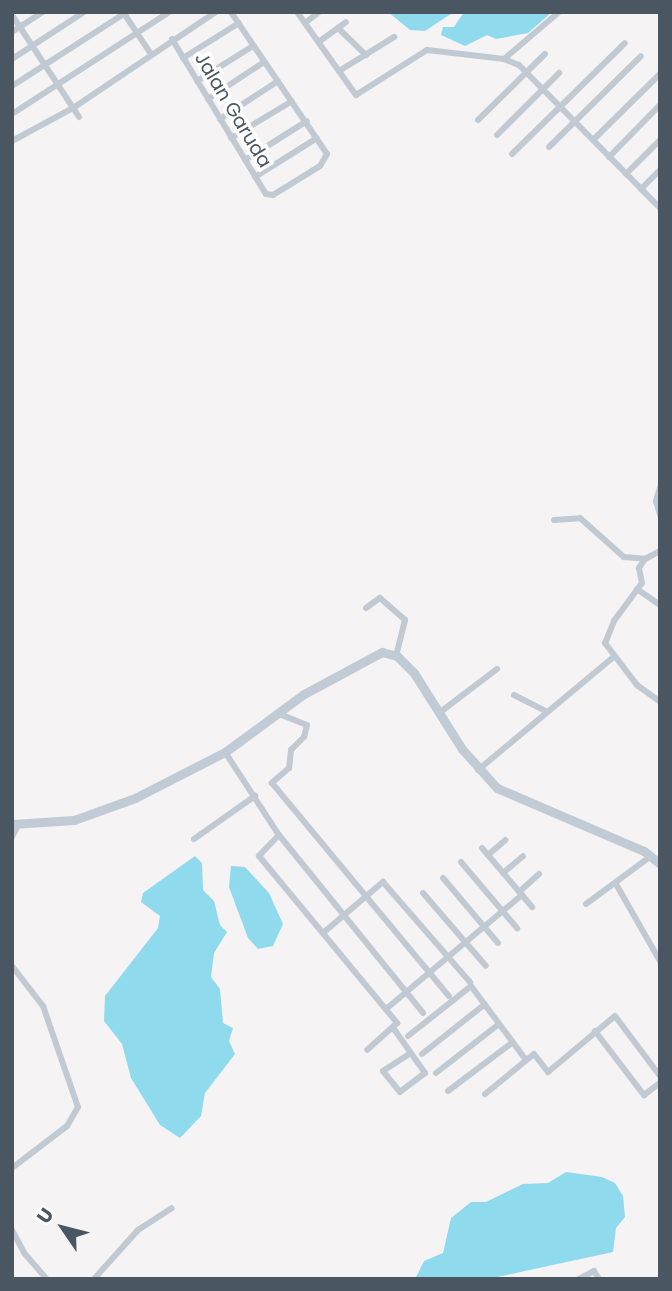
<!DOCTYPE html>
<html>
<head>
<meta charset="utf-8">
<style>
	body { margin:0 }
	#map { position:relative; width:672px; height:1291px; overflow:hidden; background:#f5f3f3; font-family:Poppins,sans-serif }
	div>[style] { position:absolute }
	.water>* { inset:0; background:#90daee }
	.street>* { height:6px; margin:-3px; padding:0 3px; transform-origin:3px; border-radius:3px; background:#c1cad2 }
	.secondary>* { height:9px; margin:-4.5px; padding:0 4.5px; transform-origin:4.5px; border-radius:4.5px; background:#c1cbd6 }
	span { translate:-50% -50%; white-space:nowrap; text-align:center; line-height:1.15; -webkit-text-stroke:7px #fff; paint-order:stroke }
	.street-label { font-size:19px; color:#4a5661 }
	.frame { position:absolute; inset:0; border:14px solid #4a5661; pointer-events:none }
	.north { position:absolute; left:28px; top:1193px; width:70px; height:70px; -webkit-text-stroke:5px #fff; paint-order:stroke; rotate:305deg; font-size:19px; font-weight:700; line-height:28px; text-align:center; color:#4a5661 }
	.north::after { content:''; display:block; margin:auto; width:24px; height:32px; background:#4a5661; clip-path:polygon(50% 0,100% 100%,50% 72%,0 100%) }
</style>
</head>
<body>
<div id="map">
	<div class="water">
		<i style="clip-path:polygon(388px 12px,454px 12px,425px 31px,410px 30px)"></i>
		<i style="clip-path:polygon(464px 12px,552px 12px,528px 33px,496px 39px,487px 35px,465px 46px,441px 35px,443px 27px,454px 27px)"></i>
		<i style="clip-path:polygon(195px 856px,202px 863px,203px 890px,214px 901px,220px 925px,227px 932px,214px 953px,211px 977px,220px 989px,223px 1023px,233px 1028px,229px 1041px,235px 1054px,205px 1093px,201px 1116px,180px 1138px,160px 1125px,131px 1078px,122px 1044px,104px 1021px,105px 996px,158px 928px,160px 916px,141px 902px,143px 893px)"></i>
		<i style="clip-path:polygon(231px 866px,245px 867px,269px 893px,283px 924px,273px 946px,258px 949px,248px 938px,229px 887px)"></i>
		<i style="clip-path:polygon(566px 1172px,602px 1177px,615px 1183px,623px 1196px,625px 1217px,616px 1228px,613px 1252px,488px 1279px,415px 1279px,424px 1261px,443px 1253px,451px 1218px,471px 1202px,486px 1202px,523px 1184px,548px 1183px)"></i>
	</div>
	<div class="street">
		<i style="left:123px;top:12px;width:50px;rotate:56.3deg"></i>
		<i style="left:297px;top:12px;width:102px;rotate:54.6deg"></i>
		<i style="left:356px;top:95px;width:84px;rotate:-32.4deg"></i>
		<i style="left:427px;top:50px;width:78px;rotate:6.7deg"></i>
		<i style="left:504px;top:59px;width:72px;rotate:-40.5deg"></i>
		<i style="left:12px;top:15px;width:122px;rotate:56.7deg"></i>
		<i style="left:305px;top:23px;width:18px;rotate:-38deg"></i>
		<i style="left:338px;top:28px;width:39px;rotate:44deg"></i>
		<i style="left:12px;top:32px;width:37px;rotate:-33deg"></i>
		<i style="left:172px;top:39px;width:181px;rotate:58.8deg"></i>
		<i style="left:266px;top:194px;width:7px;rotate:8deg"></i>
		<i style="left:273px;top:195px;width:55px;rotate:-31.7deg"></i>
		<i style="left:320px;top:166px;width:14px;rotate:-60deg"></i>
		<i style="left:327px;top:154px;width:171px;rotate:-124.1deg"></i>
		<i style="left:320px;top:41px;width:32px;rotate:-36deg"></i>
		<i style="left:183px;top:58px;width:66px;rotate:-32deg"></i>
		<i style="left:12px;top:59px;width:86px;rotate:-33.1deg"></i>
		<i style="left:504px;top:59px;width:16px;rotate:22deg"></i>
		<i style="left:519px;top:65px;width:201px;rotate:45.4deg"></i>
		<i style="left:339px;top:71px;width:65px;rotate:-31.7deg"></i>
		<i style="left:197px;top:81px;width:66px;rotate:-32deg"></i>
		<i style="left:12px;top:86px;width:137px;rotate:-32.8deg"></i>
		<i style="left:208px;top:99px;width:67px;rotate:-33.5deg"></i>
		<i style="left:12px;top:114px;width:187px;rotate:-33deg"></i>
		<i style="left:220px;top:119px;width:69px;rotate:-33.2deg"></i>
		<i style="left:478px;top:120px;width:94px;rotate:-44.6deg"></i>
		<i style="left:497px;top:135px;width:88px;rotate:-45deg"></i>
		<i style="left:231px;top:138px;width:71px;rotate:-31.2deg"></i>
		<i style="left:593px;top:140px;width:94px;rotate:-44.6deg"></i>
		<i style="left:12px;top:141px;width:69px;rotate:-28.4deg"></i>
		<i style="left:73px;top:108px;width:172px;rotate:-33.9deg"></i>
		<i style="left:549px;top:147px;width:129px;rotate:-44.7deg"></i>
		<i style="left:512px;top:154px;width:158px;rotate:-44.5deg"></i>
		<i style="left:609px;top:157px;width:73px;rotate:-45.6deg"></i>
		<i style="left:245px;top:160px;width:73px;rotate:-32.2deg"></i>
		<i style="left:626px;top:174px;width:48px;rotate:-45deg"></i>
		<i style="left:255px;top:177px;width:73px;rotate:-32.2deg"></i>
		<i style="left:641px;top:189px;width:27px;rotate:-45deg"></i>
		<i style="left:660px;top:487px;width:15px;rotate:106deg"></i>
		<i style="left:656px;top:501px;width:15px;rotate:74deg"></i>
		<i style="left:554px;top:520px;width:26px;rotate:-4deg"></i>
		<i style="left:580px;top:518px;width:59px;rotate:41.6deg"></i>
		<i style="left:624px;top:557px;width:21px;rotate:5deg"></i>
		<i style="left:645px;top:559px;width:17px;rotate:-28deg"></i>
		<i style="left:645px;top:559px;width:11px;rotate:124deg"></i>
		<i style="left:639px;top:568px;width:15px;rotate:79deg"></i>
		<i style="left:642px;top:583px;width:47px;rotate:126.4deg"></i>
		<i style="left:614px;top:621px;width:24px;rotate:112deg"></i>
		<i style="left:605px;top:643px;width:53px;rotate:52.7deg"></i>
		<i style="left:637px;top:685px;width:29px;rotate:36deg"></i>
		<i style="left:637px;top:589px;width:28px;rotate:35deg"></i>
		<i style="left:366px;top:608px;width:17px;rotate:-36deg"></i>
		<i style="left:380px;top:598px;width:33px;rotate:41deg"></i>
		<i style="left:405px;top:620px;width:36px;rotate:104deg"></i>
		<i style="left:514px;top:695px;width:34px;rotate:27deg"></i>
		<i style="left:277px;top:713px;width:32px;rotate:22deg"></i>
		<i style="left:307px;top:725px;width:12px;rotate:104deg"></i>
		<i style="left:304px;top:737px;width:18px;rotate:135deg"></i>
		<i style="left:291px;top:750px;width:18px;rotate:96deg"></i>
		<i style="left:289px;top:768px;width:23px;rotate:139deg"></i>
		<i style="left:272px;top:783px;width:277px;rotate:50.3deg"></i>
		<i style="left:439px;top:713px;width:73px;rotate:-37.2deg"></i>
		<i style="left:225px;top:752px;width:99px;rotate:57deg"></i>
		<i style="left:279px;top:835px;width:229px;rotate:51deg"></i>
		<i style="left:478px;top:770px;width:178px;rotate:-39.8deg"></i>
		<i style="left:279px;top:835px;width:29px;rotate:134deg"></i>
		<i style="left:259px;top:856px;width:217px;rotate:50.4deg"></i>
		<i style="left:397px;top:1023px;width:40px;rotate:138deg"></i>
		<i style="left:12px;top:837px;width:13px;rotate:-63deg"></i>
		<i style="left:194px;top:839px;width:75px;rotate:-35.2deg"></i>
		<i style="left:482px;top:848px;width:62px;rotate:49.6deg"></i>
		<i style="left:488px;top:855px;width:23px;rotate:-41deg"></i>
		<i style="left:461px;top:862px;width:87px;rotate:49.7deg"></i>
		<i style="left:503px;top:873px;width:26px;rotate:-40deg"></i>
		<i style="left:443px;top:878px;width:85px;rotate:49.8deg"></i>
		<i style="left:616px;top:884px;width:89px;rotate:60.3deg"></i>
		<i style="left:519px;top:892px;width:27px;rotate:-42deg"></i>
		<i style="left:423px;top:893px;width:96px;rotate:49.2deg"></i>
		<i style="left:586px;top:904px;width:81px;rotate:-36.4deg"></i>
		<i style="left:323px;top:933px;width:79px;rotate:-40.4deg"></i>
		<i style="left:383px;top:882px;width:133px;rotate:49deg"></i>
		<i style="left:12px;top:966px;width:51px;rotate:52.2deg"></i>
		<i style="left:43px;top:1006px;width:107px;rotate:70.9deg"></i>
		<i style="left:78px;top:1107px;width:22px;rotate:120deg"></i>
		<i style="left:67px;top:1126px;width:69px;rotate:142.6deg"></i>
		<i style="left:386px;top:1009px;width:177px;rotate:-40deg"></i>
		<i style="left:522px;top:895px;width:16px;rotate:50deg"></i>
		<i style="left:394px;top:1029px;width:54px;rotate:54.8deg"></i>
		<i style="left:425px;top:1073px;width:31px;rotate:143deg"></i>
		<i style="left:400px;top:1092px;width:27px;rotate:-129deg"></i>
		<i style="left:383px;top:1071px;width:33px;rotate:-33deg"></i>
		<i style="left:595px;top:1031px;width:81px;rotate:52.6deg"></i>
		<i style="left:644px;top:1095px;width:20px;rotate:-37deg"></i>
		<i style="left:408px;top:1036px;width:80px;rotate:-38.4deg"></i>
		<i style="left:471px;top:986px;width:92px;rotate:53.4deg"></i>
		<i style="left:422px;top:1054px;width:80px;rotate:-38.4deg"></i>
		<i style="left:436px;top:1073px;width:80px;rotate:-37.9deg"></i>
		<i style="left:448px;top:1091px;width:81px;rotate:-37deg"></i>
		<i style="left:485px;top:1094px;width:63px;rotate:-39.2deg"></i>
		<i style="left:534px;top:1054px;width:23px;rotate:52deg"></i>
		<i style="left:548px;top:1072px;width:87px;rotate:-39.9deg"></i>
		<i style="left:615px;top:1016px;width:75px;rotate:53.1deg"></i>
		<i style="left:12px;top:1230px;width:27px;rotate:62deg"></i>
		<i style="left:25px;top:1254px;width:33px;rotate:49deg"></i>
		<i style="left:94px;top:1279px;width:66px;rotate:-48.1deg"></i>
		<i style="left:138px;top:1230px;width:40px;rotate:-32.9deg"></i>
		<i style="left:579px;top:1279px;width:17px;rotate:-28deg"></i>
		<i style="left:594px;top:1271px;width:9px;rotate:58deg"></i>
	</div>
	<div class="secondary">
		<i style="left:12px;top:824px;width:62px;rotate:-3.7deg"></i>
		<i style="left:74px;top:820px;width:65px;rotate:-19.8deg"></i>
		<i style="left:135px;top:798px;width:101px;rotate:-27.1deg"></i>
		<i style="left:225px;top:752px;width:98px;rotate:-36.3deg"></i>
		<i style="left:304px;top:694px;width:89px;rotate:-28.3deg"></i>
		<i style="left:382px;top:652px;width:16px;rotate:15deg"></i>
		<i style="left:397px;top:656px;width:24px;rotate:45deg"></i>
		<i style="left:414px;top:673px;width:90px;rotate:57.7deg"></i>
		<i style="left:462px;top:749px;width:52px;rotate:48.1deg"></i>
		<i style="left:497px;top:788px;width:160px;rotate:23.2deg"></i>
		<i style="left:644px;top:851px;width:21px;rotate:39deg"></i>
	</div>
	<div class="street-label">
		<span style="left:233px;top:110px;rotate:59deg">Jalan Garuda</span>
	</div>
	<div class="frame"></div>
	<div class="north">U</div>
</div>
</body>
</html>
